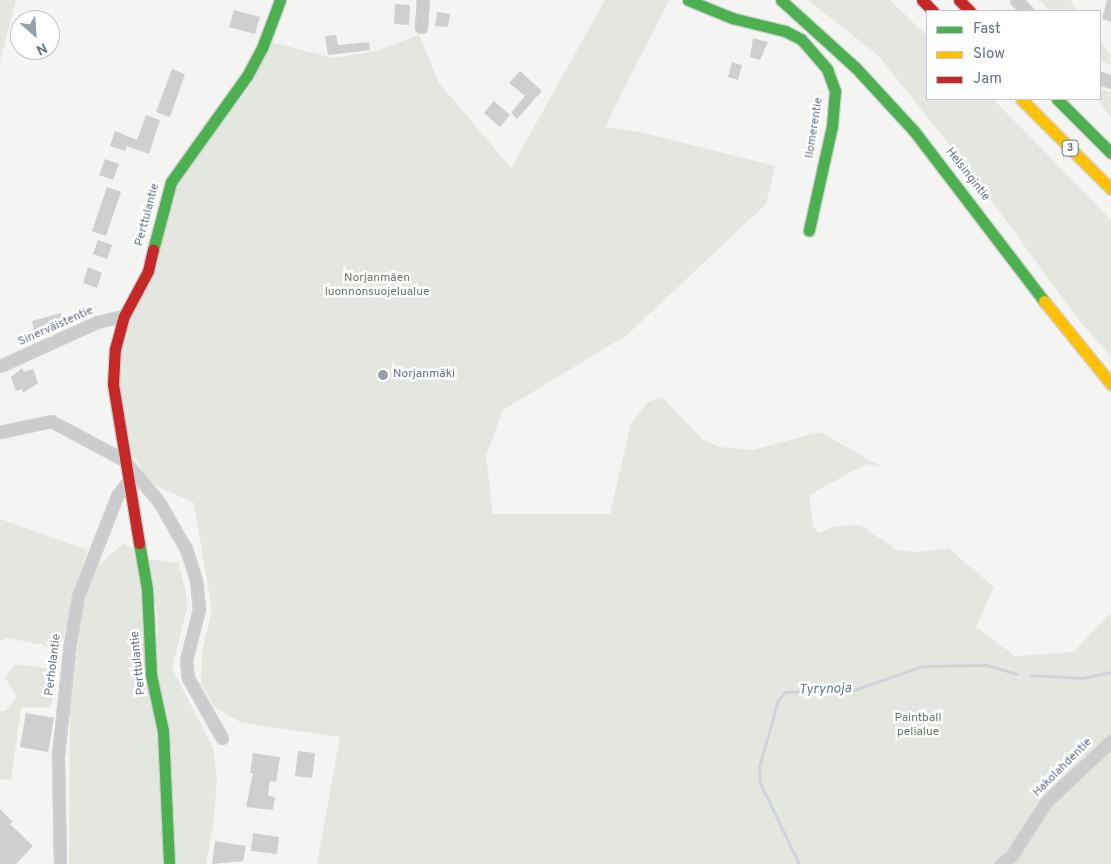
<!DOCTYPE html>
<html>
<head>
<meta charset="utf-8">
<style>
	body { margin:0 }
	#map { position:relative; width:1111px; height:864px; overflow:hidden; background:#f4f4f2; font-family:Overpass,sans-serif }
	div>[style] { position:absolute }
	.green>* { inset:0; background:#e3e7e0 }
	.stream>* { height:3px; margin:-1.5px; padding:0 1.5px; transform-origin:1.5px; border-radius:1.5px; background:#ced4d8 }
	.building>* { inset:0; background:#cecfcf }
	.roads { filter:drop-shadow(1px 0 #d0d2d2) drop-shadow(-1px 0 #d0d2d2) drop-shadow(0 1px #d0d2d2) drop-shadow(0 -1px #d0d2d2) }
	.street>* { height:11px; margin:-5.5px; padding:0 5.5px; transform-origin:5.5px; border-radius:5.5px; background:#cbcccd }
	.fast>* { height:11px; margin:-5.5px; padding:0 5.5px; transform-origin:5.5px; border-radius:5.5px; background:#4caf50 }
	.slow>* { height:11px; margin:-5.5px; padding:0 5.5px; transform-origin:5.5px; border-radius:5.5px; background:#ffc107 }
	.jam>* { height:11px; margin:-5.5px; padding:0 5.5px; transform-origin:5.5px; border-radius:5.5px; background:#c62828 }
	.dots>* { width:14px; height:14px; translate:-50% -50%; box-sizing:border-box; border:2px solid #fff; border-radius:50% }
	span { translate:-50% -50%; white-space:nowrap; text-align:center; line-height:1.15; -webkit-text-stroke:5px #fff; paint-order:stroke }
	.shield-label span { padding:1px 4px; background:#fff; border:1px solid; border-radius:4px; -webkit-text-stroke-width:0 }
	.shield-label { font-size:11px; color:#637283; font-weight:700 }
	.street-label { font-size:12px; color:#637283 }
	.park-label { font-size:12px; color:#657a62 }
	.poi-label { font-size:12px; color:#637283 }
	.left { translate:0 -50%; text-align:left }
	.water-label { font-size:14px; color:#637a87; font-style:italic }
	.legend { position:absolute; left:926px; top:10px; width:175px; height:90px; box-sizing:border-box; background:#fff; border:1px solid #c1c7cd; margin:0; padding:6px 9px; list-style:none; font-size:15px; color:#637283 }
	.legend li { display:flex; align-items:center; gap:10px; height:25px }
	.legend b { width:25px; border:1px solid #c1c7cd }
	.north { position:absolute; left:10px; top:10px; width:50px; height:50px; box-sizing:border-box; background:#fff; border:1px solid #c1c7cd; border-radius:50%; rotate:154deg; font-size:14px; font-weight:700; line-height:20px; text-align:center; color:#637283 }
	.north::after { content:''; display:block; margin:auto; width:18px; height:22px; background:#96a0aa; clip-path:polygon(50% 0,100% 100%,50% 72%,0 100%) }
</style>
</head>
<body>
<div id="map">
	<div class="green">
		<i style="clip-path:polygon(0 0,16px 0,0 61px)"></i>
		<i style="clip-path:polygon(605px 0,669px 0,605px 127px,640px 132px,775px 166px,766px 204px,627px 335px,503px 410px,486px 456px,493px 514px,610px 514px,631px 423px,648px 402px,662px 397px,702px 439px,719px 447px,753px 450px,820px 432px,882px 467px,866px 464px,809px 495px,813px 526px,818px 533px,836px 526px,860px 525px,897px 550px,916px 552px,948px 548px,994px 587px,976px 627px,1015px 656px,1073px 652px,1111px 613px,1111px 864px,317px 864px,340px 737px,242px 723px,214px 707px,201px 684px,202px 651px,212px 610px,194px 503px,150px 483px,133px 455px,117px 390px,123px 345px,136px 306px,154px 277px,177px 184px,250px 86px,271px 42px,333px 58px,376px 51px,419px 35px,439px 83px,511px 168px)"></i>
		<i style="clip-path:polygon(808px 0,890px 0,927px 36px,927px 99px,993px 99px,1111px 220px,1111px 356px,1079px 320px,962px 161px,879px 56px)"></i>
		<i style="clip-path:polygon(1039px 0,1070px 0,1078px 11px,1050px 11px)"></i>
		<i style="clip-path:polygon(1100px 40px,1111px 56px,1109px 65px,1100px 59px)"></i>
		<i style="clip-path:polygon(1100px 89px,1111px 92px,1111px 118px,1097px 99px,1100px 99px)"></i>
		<i style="clip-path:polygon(0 519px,87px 550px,59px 654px,44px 645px,7px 638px,0 641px)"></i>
		<i style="clip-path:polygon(124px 543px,134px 550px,142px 596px,157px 732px,163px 864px,69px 864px,70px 711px,82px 612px,93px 570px)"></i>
		<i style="clip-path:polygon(148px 559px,178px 563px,186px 592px,187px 608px,172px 668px,213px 748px,217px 777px,214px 821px,206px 864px,175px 864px,157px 677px,157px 613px)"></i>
		<i style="clip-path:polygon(15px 664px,51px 669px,57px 682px,50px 708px,21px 707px,11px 780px,0 779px,0 711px,5px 711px,17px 697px,5px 678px)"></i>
	</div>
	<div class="stream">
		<i style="left:1030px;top:675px;width:53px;rotate:3.2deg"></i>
		<i style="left:1083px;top:678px;width:29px;rotate:-12deg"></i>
		<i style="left:799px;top:864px;width:90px;rotate:-115.7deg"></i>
		<i style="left:760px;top:783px;width:16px;rotate:-94deg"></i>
		<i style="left:759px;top:767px;width:70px;rotate:-74.2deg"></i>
		<i style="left:778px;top:700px;width:11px;rotate:-49deg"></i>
		<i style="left:785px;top:692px;width:69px;rotate:-1.7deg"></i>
		<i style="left:854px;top:690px;width:72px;rotate:-19.4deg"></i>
		<i style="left:922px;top:666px;width:64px;rotate:-0.9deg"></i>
		<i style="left:986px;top:665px;width:32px;rotate:16deg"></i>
	</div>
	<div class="building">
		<i style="clip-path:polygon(1107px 0,1111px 0,1111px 22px,1102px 19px)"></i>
		<i style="clip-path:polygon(395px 4px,410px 5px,409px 25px,394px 24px)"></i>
		<i style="clip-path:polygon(234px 10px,260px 17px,255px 34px,229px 27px)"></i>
		<i style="clip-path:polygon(437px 12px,450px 14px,448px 27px,435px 26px)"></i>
		<i style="clip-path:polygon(336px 35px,338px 45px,369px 42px,370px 50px,328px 55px,325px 36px)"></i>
		<i style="clip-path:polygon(753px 38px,768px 42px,760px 60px,750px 57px)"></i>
		<i style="clip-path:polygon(732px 62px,742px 65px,738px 80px,728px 77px)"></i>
		<i style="clip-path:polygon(172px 69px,185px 74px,170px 117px,156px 112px)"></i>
		<i style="clip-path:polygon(520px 71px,542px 91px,517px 119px,511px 113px,525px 96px,509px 83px)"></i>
		<i style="clip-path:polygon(494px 101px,510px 115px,500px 127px,484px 113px)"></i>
		<i style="clip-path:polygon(146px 115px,160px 120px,149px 154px,127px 146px,125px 151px,110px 146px,115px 131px,137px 140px)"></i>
		<i style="clip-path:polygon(105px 159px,119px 164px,113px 180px,99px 175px)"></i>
		<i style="clip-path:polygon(107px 187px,121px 192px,106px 236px,92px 231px)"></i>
		<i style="clip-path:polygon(98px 240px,112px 245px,107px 259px,93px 254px)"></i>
		<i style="clip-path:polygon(88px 267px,102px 273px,97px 288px,83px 283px)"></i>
		<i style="clip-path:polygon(61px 313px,65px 328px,35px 337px,32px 321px)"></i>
		<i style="clip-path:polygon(22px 368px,24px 372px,33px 369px,38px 383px,23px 393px,22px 389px,16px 391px,11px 377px)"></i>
		<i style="clip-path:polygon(26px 713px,54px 718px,48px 752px,20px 747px)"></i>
		<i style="clip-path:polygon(298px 751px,315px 753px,312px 778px,295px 776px)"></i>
		<i style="clip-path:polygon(253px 753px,280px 757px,276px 782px,270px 781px,268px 796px,275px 797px,273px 810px,246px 807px,253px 773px,250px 773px)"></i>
		<i style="clip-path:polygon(0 809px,13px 822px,10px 824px,33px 846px,16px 864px,0 864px)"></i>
		<i style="clip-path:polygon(253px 833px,279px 837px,277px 854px,251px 851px)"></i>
		<i style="clip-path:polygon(215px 841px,246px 846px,243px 861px,212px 864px)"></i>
	</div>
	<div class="roads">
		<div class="street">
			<i style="left:1016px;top:0;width:16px;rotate:45deg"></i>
			<i style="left:421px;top:27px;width:27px;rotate:-86deg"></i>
			<i style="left:1100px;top:78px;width:12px;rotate:20deg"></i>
			<i style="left:0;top:366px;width:107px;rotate:-24.4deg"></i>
			<i style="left:97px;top:322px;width:28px;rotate:-13deg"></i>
			<i style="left:0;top:432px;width:52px;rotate:-12.2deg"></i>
			<i style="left:51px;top:421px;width:83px;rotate:28.1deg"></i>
			<i style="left:124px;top:460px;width:55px;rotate:50.2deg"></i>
			<i style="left:159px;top:502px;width:54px;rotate:60.1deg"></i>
			<i style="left:186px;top:549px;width:33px;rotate:72deg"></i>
			<i style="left:196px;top:580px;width:29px;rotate:84deg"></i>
			<i style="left:199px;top:609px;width:53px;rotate:104.3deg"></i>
			<i style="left:186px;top:660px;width:18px;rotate:84deg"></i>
			<i style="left:188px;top:678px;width:69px;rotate:60.5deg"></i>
			<i style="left:60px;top:864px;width:109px;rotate:-91.1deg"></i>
			<i style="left:58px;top:755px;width:113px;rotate:-83.9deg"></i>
			<i style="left:70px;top:643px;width:48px;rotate:-80.3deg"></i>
			<i style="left:78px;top:596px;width:107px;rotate:-68.7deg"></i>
			<i style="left:117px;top:496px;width:19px;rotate:-54deg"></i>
			<i style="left:1001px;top:864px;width:14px;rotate:-39deg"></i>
			<i style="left:1012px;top:855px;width:63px;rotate:-57.3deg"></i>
			<i style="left:1046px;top:802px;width:89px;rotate:-43.2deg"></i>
		</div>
		<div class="fast">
			<i style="left:688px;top:0;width:48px;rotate:22.2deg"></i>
			<i style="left:732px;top:18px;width:55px;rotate:13.8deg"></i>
			<i style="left:785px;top:31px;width:18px;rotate:27deg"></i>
			<i style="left:801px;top:39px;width:40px;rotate:49deg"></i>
			<i style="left:827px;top:69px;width:23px;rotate:70deg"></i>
			<i style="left:835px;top:91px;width:35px;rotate:95deg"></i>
			<i style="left:832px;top:126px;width:107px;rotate:102.5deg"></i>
			<i style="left:781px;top:0;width:101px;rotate:42.2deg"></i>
			<i style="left:856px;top:68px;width:86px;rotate:47.4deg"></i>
			<i style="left:914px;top:131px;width:214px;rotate:52.6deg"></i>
			<i style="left:1057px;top:99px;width:76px;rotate:45deg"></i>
			<i style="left:153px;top:250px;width:70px;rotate:-75.2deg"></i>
			<i style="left:171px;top:182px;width:130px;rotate:-54.4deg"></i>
			<i style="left:247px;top:76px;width:32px;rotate:-62deg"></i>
			<i style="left:262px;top:48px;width:51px;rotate:-69.4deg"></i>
			<i style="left:139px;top:543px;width:47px;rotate:80.1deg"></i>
			<i style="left:147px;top:589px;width:86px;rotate:87.3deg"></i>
			<i style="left:151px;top:675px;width:57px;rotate:77.9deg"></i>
			<i style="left:163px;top:731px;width:133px;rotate:87.4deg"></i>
		</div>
		<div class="slow">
			<i style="left:1021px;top:99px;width:127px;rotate:45deg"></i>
			<i style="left:1044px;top:301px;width:107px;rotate:51.1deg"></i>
		</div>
		<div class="jam">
			<i style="left:922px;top:0;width:16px;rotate:45deg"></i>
			<i style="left:959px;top:0;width:16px;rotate:45deg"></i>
			<i style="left:139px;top:543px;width:161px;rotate:-99.3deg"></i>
			<i style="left:113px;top:384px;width:35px;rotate:-87deg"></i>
			<i style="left:115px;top:349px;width:34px;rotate:-75deg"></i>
			<i style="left:124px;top:316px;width:51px;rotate:-61.9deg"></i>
			<i style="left:148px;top:271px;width:22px;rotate:-77deg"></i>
		</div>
	</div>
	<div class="dots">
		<i style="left:383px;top:375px;background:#96a0aa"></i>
	</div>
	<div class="shield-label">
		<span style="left:1070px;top:148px">3</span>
	</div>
	<div class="street-label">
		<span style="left:815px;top:128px;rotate:-81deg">Ilomerentie</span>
		<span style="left:967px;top:175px;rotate:52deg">Helsingintie</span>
		<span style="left:148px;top:215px;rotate:-75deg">Perttulantie</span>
		<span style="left:56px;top:327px;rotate:-24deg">Sinerväistentie</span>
		<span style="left:139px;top:663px;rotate:-96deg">Perttulantie</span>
		<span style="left:54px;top:665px;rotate:-83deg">Perholantie</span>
		<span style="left:1063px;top:768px;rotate:-45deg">Hakolahdentie</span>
	</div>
	<div class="park-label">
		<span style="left:377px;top:286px">Norjanmäen<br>luonnonsuojelualue</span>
		<span style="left:918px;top:726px">Paintball<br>pelialue</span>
	</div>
	<div class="poi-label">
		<span class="left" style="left:393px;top:375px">Norjanmäki</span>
	</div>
	<div class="water-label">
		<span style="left:825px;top:690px;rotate:-2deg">Tyrynoja</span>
	</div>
	<ul class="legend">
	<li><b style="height:6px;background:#4caf50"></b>Fast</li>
	<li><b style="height:6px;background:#ffc107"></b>Slow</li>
	<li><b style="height:6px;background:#c62828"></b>Jam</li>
	</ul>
	<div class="north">N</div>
</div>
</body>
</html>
